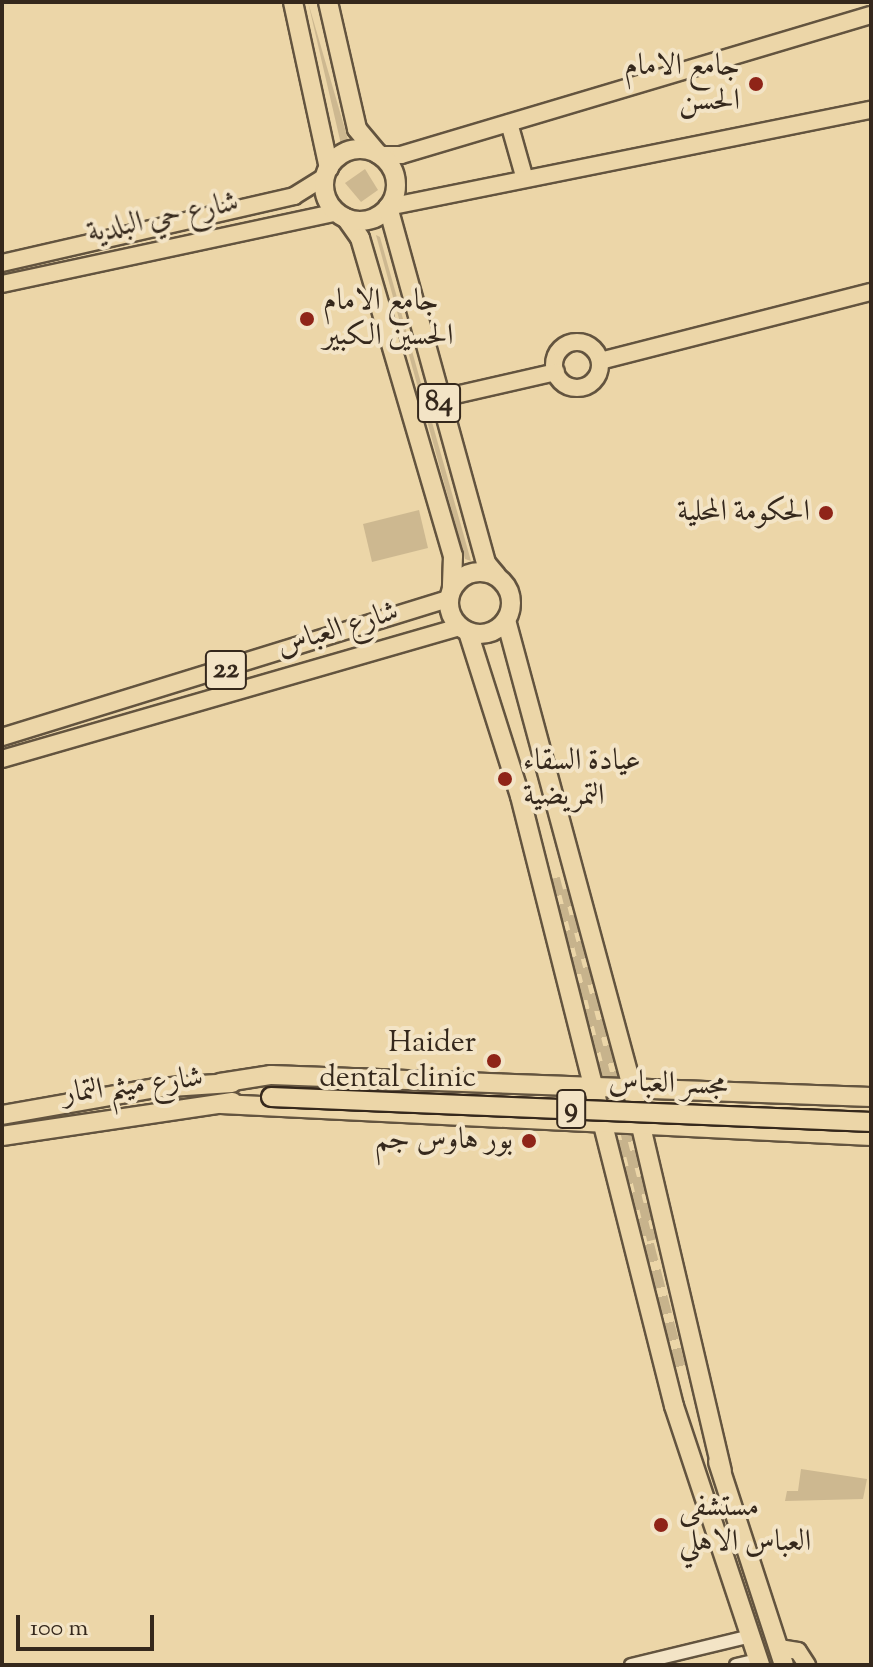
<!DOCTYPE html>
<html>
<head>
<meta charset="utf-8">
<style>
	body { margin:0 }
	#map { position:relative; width:873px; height:1667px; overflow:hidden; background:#ecd6a8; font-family:"Sorts Mill Goudy",Amiri,serif }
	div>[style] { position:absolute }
	.green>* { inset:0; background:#cdb890 }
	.highway-tunnel>* { height:18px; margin-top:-9px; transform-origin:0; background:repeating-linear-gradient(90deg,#c7b38c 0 18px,transparent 0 27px) }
	.roads { filter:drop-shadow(2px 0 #63543f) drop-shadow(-2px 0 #63543f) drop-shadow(0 2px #63543f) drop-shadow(0 -2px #63543f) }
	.minor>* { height:12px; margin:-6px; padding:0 6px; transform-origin:6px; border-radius:6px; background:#f3e4c6 }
	.major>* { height:16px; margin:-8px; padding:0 8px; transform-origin:8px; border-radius:8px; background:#ecd6a8 }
	.major>.ring { margin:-8px; padding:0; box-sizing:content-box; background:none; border:16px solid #ecd6a8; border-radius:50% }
	.highway>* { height:18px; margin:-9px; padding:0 9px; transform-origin:9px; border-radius:9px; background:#ecd6a8 }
	.highway>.ring { margin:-9px; padding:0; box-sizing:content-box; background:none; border:18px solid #ecd6a8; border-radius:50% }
	.bridges { filter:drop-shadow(2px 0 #35281c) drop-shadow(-2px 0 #35281c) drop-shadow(0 2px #35281c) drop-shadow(0 -2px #35281c) }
	.highway-bridge>* { height:18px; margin:-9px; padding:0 9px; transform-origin:9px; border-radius:9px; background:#ecd6a8 }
	.dots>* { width:22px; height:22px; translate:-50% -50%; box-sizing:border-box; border:4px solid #f3e4c6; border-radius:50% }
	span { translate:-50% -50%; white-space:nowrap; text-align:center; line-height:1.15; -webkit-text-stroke:8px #f3e4c6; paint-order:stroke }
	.shield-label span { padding:2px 6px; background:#f3e4c6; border:2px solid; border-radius:6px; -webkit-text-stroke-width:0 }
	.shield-label { font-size:28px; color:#35281c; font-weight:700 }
	.poi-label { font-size:30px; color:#35281c }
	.right { translate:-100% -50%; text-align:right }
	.left { translate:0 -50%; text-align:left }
	.street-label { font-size:30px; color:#35281c }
	.frame { position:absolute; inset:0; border:4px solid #35281c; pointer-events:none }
	.scale { position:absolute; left:16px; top:1615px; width:138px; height:36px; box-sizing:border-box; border:4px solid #35281c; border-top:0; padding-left:10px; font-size:24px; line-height:28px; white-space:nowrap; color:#35281c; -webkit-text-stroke:6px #f3e4c6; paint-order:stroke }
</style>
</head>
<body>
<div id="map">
	<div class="green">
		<i style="clip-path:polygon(308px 2px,349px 143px,340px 147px,340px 140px)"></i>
		<i style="clip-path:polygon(365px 169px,378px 190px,361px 202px,345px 183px)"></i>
		<i style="clip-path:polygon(376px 235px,380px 237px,471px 561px,465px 559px)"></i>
		<i style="clip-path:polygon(419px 510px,428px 548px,372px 562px,363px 524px)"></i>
		<i style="clip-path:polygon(801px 1469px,867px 1479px,863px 1499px,785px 1501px,787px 1491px,798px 1491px)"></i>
	</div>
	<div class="highway-tunnel">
		<i style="left:551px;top:879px;width:506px;rotate:75.58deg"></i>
		<i style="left:569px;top:888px;width:362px;rotate:76.1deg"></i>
	</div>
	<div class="roads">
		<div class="minor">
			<i style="left:631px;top:1665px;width:123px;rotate:-13.6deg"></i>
			<i style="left:736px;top:1665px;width:23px;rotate:-13deg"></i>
		</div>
		<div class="major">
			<i style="left:509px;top:123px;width:55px;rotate:74.2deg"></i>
			<i style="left:380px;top:155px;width:21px"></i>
			<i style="left:401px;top:155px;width:490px;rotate:-16.6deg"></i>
			<i style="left:388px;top:207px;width:493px;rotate:-11.4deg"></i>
			<i style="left:2px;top:263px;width:300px;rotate:-12.9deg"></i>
			<i style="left:294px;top:196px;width:36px;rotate:-32deg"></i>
			<i style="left:2px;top:284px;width:343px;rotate:-12.1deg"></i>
			<i class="ring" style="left:554px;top:342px;width:30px;height:30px"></i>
			<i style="left:600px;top:361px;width:280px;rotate:-14.3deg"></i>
			<i style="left:438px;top:399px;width:121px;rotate:-12.9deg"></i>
			<i style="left:2px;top:737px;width:468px;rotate:-17.2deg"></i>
			<i style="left:2px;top:759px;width:477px;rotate:-16.1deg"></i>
			<i style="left:779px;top:1648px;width:19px;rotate:9deg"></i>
			<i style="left:798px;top:1651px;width:17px;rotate:57deg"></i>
		</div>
		<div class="highway">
			<i style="left:293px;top:2px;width:170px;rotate:77.8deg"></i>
			<i style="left:328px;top:2px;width:130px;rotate:77.1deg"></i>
			<i style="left:357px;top:129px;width:33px;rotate:50deg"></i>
			<i class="ring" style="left:324px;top:149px;width:54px;height:54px"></i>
			<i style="left:388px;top:207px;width:369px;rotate:74.6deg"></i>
			<i style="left:486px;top:563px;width:16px;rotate:50deg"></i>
			<i style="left:346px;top:218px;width:24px;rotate:55deg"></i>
			<i style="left:360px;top:238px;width:331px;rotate:73.7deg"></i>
			<i style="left:453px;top:556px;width:32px;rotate:92deg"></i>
			<i class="ring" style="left:449px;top:572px;width:44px;height:44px"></i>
			<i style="left:506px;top:620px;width:485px;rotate:74.9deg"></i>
			<i style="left:632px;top:1088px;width:393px;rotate:76.8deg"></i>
			<i style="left:468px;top:632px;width:172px;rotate:72.4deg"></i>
			<i style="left:520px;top:796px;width:629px;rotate:75.83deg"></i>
			<i style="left:674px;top:1406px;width:273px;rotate:71.6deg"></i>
			<i style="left:220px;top:1083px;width:52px;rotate:-8.9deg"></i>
			<i style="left:271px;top:1075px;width:600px;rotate:2.1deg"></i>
			<i style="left:221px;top:1104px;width:651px;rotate:2.82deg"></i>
			<i style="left:2px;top:1115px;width:155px;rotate:-10deg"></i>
			<i style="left:155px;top:1088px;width:77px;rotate:-3.7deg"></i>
			<i style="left:2px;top:1136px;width:233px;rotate:-8.4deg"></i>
			<i style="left:718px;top:1462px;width:213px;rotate:72deg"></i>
		</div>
	</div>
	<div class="bridges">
		<div class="highway-bridge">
			<i style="left:271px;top:1097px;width:601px;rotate:2.39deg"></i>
		</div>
	</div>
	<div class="dots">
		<i style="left:756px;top:84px;background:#8f2418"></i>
		<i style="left:307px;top:319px;background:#8f2418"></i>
		<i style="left:826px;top:513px;background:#8f2418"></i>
		<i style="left:505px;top:779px;background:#8f2418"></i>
		<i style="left:494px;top:1061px;background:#8f2418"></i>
		<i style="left:529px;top:1141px;background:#8f2418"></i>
		<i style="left:661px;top:1525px;background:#8f2418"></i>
	</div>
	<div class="shield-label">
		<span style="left:439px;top:403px">84</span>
		<span style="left:226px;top:670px">22</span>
		<span style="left:571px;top:1109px">9</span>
	</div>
	<div class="poi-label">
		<span class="right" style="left:740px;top:84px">جامع الامام<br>الحسن</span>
		<span class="left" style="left:323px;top:319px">جامع الامام<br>الحسين الكبير</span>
		<span class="right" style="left:810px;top:513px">الحكومة المحلية</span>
		<span class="left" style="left:523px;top:779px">عيادة السقاء<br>التمريضية</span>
		<span class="right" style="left:476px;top:1061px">Haider<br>dental clinic</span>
		<span class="right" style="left:513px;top:1141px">بور هاوس جم</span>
		<span class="left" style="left:679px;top:1525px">مستشفى<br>العباس الاهلي</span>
	</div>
	<div class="street-label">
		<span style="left:163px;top:219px;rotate:-12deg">شارع حي البلدية</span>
		<span style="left:338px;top:630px;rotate:-17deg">شارع العباس</span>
		<span style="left:668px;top:1085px;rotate:2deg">مجسر العباس</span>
		<span style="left:133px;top:1087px;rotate:-7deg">شارع ميثم التمار</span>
	</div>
	<div class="frame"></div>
	<div class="scale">100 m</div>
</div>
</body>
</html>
